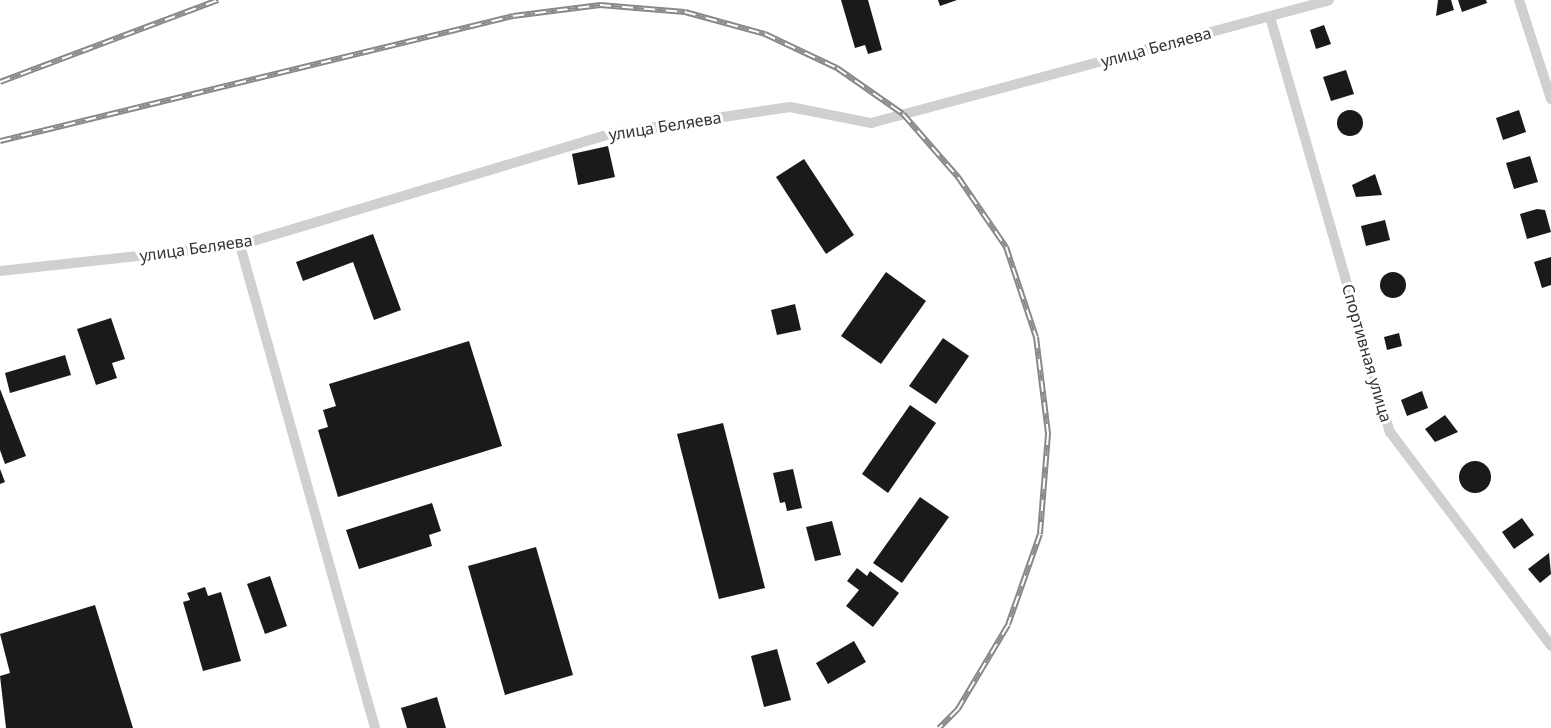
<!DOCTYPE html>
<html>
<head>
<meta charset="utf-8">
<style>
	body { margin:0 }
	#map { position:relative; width:1551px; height:728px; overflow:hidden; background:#fff; font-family:"Noto Sans",sans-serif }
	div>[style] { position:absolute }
	.building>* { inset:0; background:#1a1a1a }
	.round { border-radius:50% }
	.street>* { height:10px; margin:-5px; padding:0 5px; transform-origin:5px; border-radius:5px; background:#d0d0d0 }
	.rail>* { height:6px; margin-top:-3px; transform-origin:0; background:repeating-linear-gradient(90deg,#fff 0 11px,#888 0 22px); box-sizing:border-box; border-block:2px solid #888 }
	span { translate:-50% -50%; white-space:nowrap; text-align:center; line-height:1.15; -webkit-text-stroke:6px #fff; paint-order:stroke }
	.street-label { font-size:16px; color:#333 }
</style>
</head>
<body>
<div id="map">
	<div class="building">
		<i style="clip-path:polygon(841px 0,868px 0,882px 50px,868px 54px,865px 45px,855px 48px)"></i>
		<i style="clip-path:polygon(938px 0,957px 0,940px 6px)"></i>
		<i style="clip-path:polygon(1438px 0,1451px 0,1454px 10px,1436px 16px)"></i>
		<i style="clip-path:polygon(1458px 0,1486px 0,1487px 3px,1462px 12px)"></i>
		<i style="clip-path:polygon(1324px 25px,1331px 44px,1316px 49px,1310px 30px)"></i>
		<i style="clip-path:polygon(1346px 70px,1354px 94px,1331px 101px,1323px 77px)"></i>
		<i style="clip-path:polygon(1519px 110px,1526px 132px,1503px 140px,1496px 118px)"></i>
		<i class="round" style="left:1337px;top:110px;width:26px;height:26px"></i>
		<i style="clip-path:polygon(608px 146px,615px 177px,578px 185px,572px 154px)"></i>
		<i style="clip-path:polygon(1530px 156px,1538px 182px,1514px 189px,1506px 163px)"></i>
		<i style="clip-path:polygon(804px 159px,854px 235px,826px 254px,776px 177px)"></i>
		<i style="clip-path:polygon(1375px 174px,1382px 195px,1356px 197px,1352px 185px)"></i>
		<i style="clip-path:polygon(1537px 209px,1545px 210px,1551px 232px,1527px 239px,1520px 214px)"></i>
		<i style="clip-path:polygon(1385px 220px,1390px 240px,1366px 246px,1361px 226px)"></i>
		<i style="clip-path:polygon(373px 234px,401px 310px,374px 320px,353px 262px,303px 281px,296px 262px)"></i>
		<i style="clip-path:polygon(1551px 257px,1551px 285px,1542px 288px,1534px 262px)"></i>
		<i class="round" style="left:1380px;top:272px;width:26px;height:26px"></i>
		<i style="clip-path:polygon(886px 272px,926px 301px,881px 364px,841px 336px)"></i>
		<i style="clip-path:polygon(795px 304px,801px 330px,777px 335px,771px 310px)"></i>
		<i style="clip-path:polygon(111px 318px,125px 359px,112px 363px,117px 378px,96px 385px,77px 329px)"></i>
		<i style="clip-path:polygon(1399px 333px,1402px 346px,1387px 350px,1384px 337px)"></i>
		<i style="clip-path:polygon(943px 338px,969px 356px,936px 404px,909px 386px)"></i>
		<i style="clip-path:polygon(469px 341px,502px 446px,338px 497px,318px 430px,328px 427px,323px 410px,336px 406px,329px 384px)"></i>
		<i style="clip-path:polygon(65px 355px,71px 375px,10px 393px,5px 373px)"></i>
		<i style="clip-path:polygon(0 389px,26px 456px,5px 464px,0 450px)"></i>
		<i style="clip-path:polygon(1422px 391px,1428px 408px,1407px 416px,1401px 400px)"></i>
		<i style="clip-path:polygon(910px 405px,936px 423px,888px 493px,862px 474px)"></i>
		<i style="clip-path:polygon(1445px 415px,1458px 432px,1435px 442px,1425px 429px)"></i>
		<i style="clip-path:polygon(723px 423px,765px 588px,719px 599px,677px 434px)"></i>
		<i class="round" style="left:1459px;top:461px;width:32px;height:32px"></i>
		<i style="clip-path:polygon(0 469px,5px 482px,0 484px)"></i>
		<i style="clip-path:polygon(793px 469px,802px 508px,787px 511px,785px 502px,780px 503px,773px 473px)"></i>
		<i style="clip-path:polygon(920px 497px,949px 517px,902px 583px,873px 563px)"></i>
		<i style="clip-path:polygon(432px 503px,441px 531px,429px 535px,432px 546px,359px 569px,346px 530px)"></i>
		<i style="clip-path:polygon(1522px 518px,1534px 535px,1514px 549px,1502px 532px)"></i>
		<i style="clip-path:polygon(832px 521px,841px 555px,815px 561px,806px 527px)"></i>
		<i style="clip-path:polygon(536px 547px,573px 675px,505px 695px,468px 566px)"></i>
		<i style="clip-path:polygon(1549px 553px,1551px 574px,1540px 583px,1528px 569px)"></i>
		<i style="clip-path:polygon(857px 568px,867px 576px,870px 571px,899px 593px,873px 627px,846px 606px,859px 590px,847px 581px)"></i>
		<i style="clip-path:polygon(270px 576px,287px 626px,265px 634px,247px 584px)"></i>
		<i style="clip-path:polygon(205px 587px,208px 596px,221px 592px,241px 661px,203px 671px,183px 602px,190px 600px,187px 593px)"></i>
		<i style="clip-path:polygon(95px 605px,133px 728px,6px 728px,0 676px,10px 673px,0 634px)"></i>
		<i style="clip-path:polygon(854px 641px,866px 662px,828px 684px,816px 663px)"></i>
		<i style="clip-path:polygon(777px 649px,791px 700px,764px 707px,751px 656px)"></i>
		<i style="clip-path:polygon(437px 697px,446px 728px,407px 728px,401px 708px)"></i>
	</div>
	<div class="street">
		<i style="left:1519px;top:0;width:104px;rotate:72.1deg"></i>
		<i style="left:1270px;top:17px;width:432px;rotate:73.9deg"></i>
		<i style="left:1390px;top:432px;width:268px;rotate:53deg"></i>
		<i style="left:240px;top:245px;width:502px;rotate:74.38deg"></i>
		<i style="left:0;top:271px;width:241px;rotate:-6.2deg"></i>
		<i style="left:240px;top:245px;width:385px;rotate:-16.7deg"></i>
		<i style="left:609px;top:134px;width:183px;rotate:-8.5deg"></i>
		<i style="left:790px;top:107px;width:83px;rotate:11.2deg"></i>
		<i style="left:871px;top:123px;width:474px;rotate:-15deg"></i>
	</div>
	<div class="rail">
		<i style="left:0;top:82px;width:233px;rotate:-20.6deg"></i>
		<i style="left:0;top:141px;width:528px;rotate:-13.69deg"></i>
		<i style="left:513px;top:16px;width:88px;rotate:-7.2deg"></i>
		<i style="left:600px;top:5px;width:85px;rotate:4.7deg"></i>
		<i style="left:685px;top:12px;width:83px;rotate:15.4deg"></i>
		<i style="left:765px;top:34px;width:80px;rotate:25.3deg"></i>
		<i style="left:837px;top:68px;width:80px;rotate:34.9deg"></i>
		<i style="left:903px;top:114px;width:84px;rotate:48.9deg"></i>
		<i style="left:958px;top:177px;width:85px;rotate:55.6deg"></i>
		<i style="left:1006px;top:247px;width:95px;rotate:71.6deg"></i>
		<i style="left:1036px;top:337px;width:98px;rotate:82.9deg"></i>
		<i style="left:1048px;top:434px;width:100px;rotate:94.6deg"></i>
		<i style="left:1040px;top:534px;width:96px;rotate:109.4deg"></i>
		<i style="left:1008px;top:625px;width:98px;rotate:120.8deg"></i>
		<i style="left:958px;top:709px;width:27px;rotate:135deg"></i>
	</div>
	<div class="street-label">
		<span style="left:1156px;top:47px;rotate:-15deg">улица Беляева</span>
		<span style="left:665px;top:126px;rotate:-9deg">улица Беляева</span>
		<span style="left:196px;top:248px;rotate:-8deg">улица Беляева</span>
		<span style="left:1367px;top:353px;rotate:74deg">Спортивная улица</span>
	</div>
</div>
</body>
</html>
